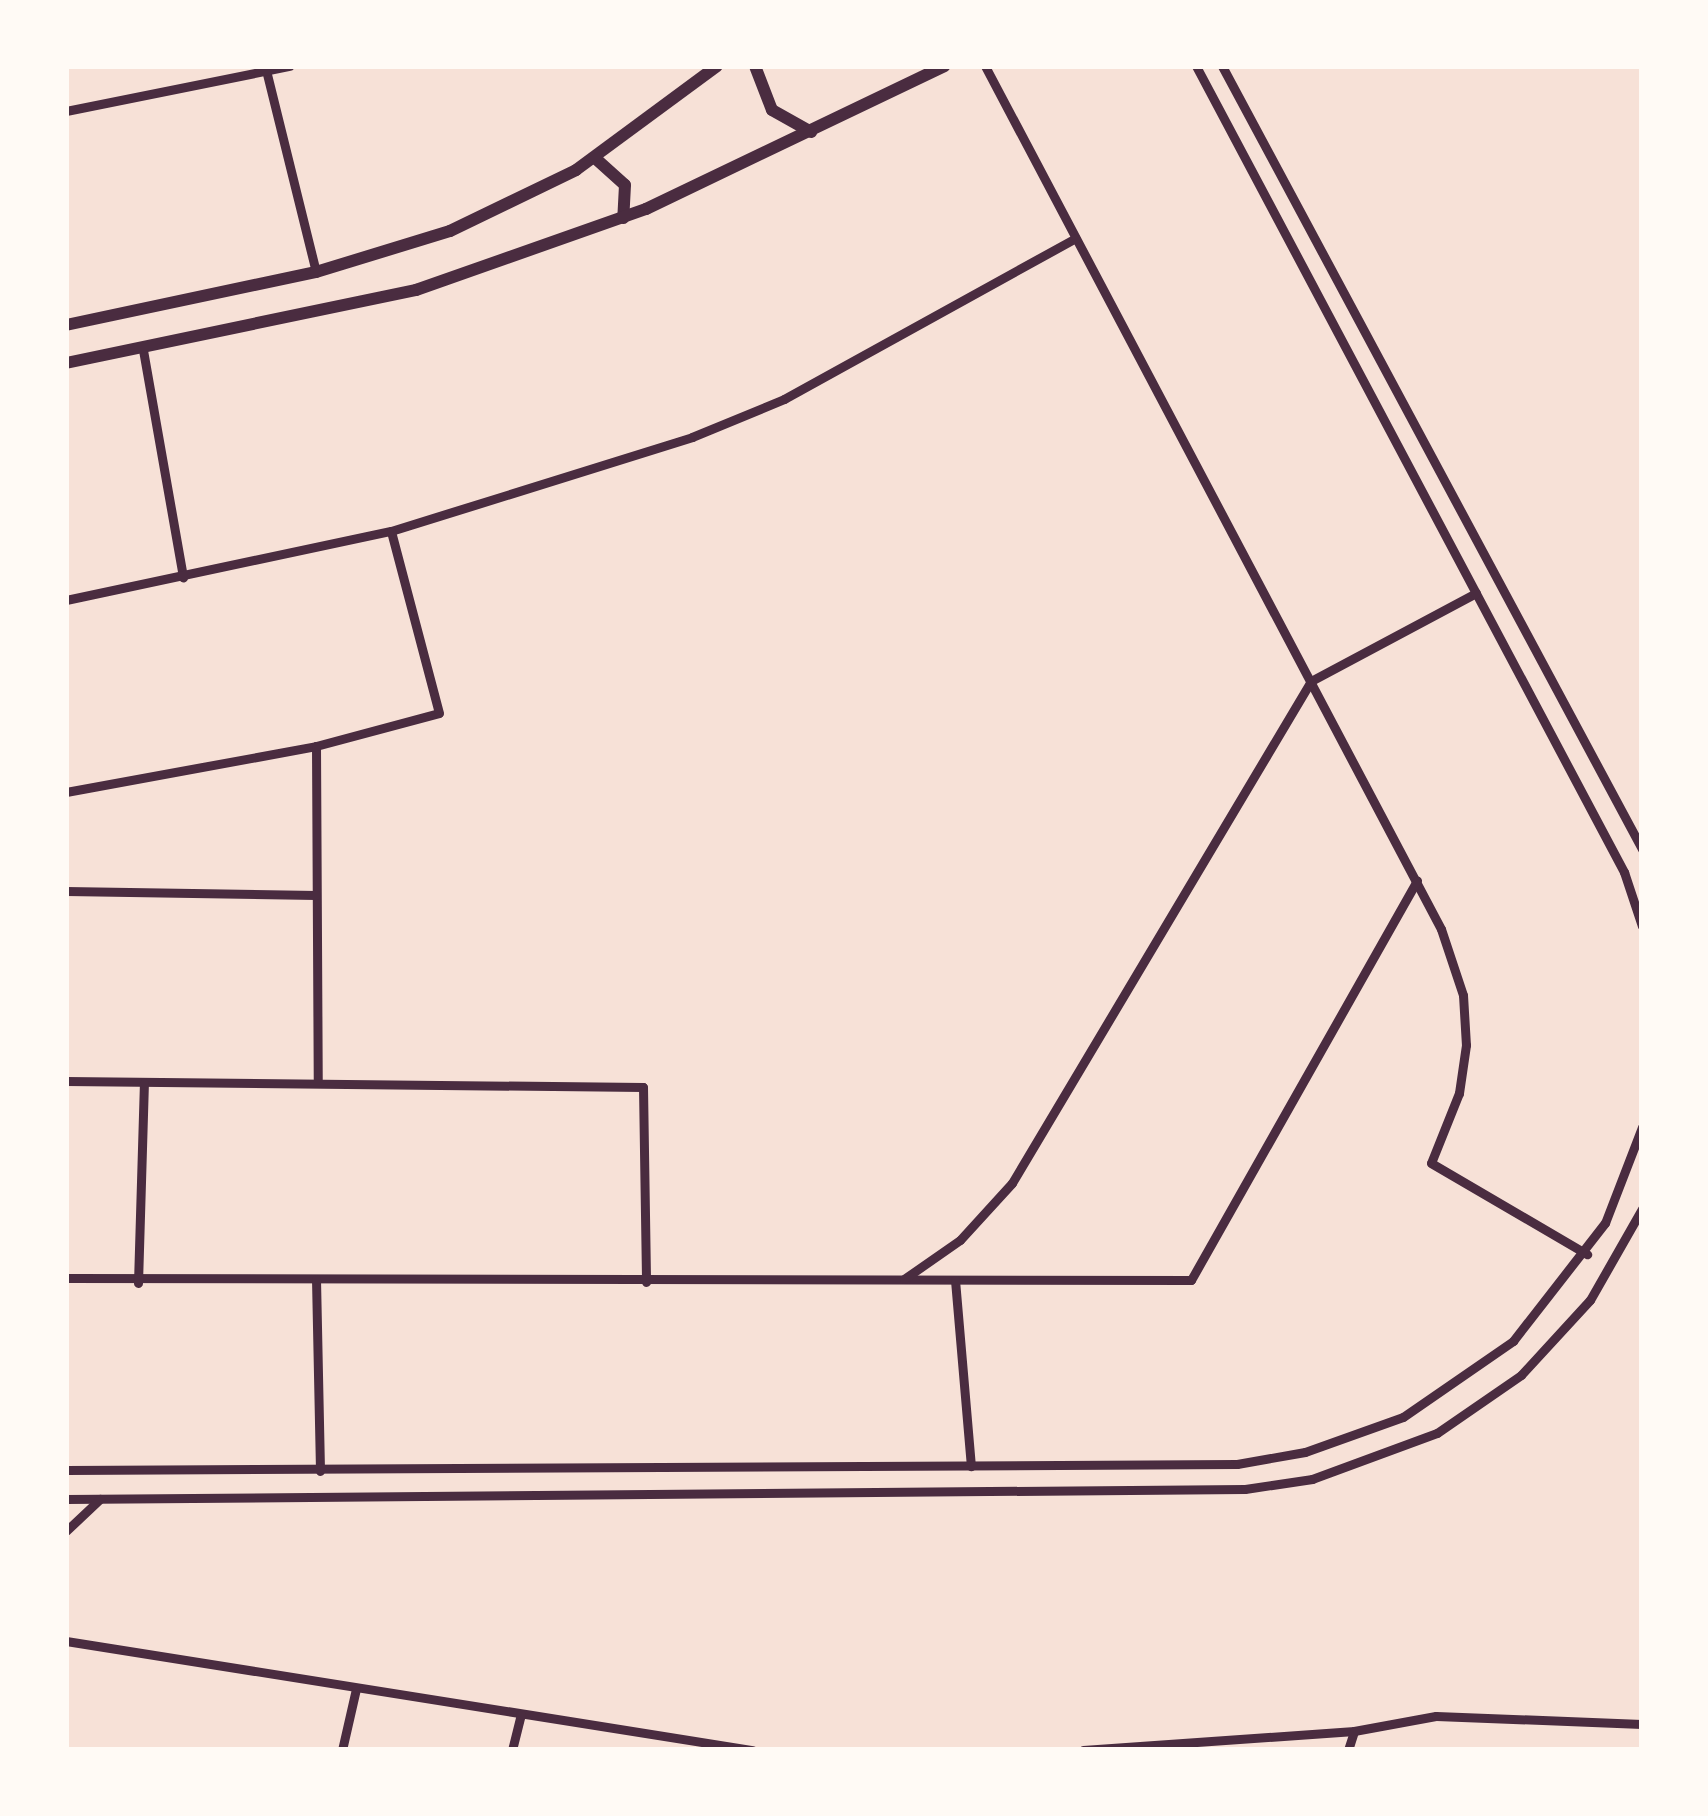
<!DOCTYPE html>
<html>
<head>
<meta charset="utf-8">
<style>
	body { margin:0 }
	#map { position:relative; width:1708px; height:1816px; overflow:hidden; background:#f7e1d7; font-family:Inter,sans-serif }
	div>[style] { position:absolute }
	.minor>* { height:9px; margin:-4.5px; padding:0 4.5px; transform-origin:4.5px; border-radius:4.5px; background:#4a2c40 }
	.secondary>* { height:12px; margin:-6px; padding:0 6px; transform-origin:6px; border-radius:6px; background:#4a2c40 }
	span { translate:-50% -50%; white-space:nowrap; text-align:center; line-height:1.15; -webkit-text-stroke:10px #fffaf5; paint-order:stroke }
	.frame { position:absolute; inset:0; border:69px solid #fffaf5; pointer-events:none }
</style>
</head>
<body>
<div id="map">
	<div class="minor">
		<i style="left:265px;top:66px;width:212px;rotate:76.1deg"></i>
		<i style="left:985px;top:66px;width:976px;rotate:62.15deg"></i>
		<i style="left:1441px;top:929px;width:70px;rotate:71.6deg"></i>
		<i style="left:1463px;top:995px;width:50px;rotate:86.6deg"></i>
		<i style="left:1466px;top:1045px;width:49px;rotate:98.3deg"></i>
		<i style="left:1459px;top:1093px;width:75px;rotate:111.8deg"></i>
		<i style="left:1431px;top:1163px;width:181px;rotate:30.3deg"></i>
		<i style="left:1196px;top:66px;width:913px;rotate:62.03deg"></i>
		<i style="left:1624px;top:872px;width:57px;rotate:71.6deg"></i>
		<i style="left:1222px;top:66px;width:889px;rotate:61.79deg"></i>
		<i style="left:66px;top:111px;width:228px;rotate:-11.4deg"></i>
		<i style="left:143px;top:350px;width:231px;rotate:80deg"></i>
		<i style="left:66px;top:600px;width:332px;rotate:-12deg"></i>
		<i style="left:391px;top:531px;width:315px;rotate:-17.3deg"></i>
		<i style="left:692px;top:437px;width:100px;rotate:-22.4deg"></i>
		<i style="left:784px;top:399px;width:333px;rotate:-28.9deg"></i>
		<i style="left:316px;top:746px;width:333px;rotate:89.7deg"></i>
		<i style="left:66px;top:792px;width:254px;rotate:-10.4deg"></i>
		<i style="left:316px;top:746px;width:127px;rotate:-15deg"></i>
		<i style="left:439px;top:713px;width:188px;rotate:-104.8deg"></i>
		<i style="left:66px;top:891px;width:250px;rotate:0.9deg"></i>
		<i style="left:66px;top:1081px;width:577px;rotate:0.6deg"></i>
		<i style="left:643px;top:1087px;width:195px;rotate:89.1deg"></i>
		<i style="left:66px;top:1278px;width:1125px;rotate:0.1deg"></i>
		<i style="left:1191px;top:1280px;width:459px;rotate:-60.5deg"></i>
		<i style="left:316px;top:1279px;width:192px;rotate:88.8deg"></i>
		<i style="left:904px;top:1279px;width:68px;rotate:-34.9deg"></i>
		<i style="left:960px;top:1240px;width:77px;rotate:-47.6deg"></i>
		<i style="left:1012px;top:1183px;width:584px;rotate:-59.22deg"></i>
		<i style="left:1311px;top:681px;width:187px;rotate:-28.1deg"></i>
		<i style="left:955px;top:1280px;width:187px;rotate:85.1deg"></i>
		<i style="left:138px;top:1283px;width:200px;rotate:-88.3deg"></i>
		<i style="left:66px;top:1470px;width:1171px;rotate:-0.29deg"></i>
		<i style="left:1237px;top:1464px;width:69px;rotate:-10deg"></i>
		<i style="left:1305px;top:1452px;width:104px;rotate:-19.7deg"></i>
		<i style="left:1403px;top:1417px;width:134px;rotate:-34.6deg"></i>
		<i style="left:1513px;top:1341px;width:150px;rotate:-52.1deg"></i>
		<i style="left:1605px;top:1223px;width:103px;rotate:-68.9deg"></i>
		<i style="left:66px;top:1499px;width:1179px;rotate:-0.49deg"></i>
		<i style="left:1245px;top:1489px;width:68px;rotate:-8.5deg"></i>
		<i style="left:1312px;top:1479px;width:133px;rotate:-20.2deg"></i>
		<i style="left:1437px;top:1433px;width:102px;rotate:-34.6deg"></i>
		<i style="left:1521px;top:1375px;width:102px;rotate:-47.4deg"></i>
		<i style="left:1590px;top:1300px;width:105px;rotate:-60.3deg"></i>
		<i style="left:66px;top:1531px;width:47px;rotate:-43.3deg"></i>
		<i style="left:66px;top:1641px;width:695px;rotate:9.03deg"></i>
		<i style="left:342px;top:1750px;width:63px;rotate:-77.1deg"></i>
		<i style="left:512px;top:1750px;width:37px;rotate:-76deg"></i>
		<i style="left:1083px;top:1750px;width:272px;rotate:-4deg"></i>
		<i style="left:1354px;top:1731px;width:83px;rotate:-10.4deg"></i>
		<i style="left:1436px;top:1716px;width:206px;rotate:2.2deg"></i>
		<i style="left:1348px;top:1750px;width:20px;rotate:-72deg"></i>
	</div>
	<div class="secondary">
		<i style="left:755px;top:66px;width:47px;rotate:68.9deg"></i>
		<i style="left:772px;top:110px;width:45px;rotate:29.4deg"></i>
		<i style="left:595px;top:158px;width:40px;rotate:42deg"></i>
		<i style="left:625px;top:185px;width:33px;rotate:93deg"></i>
		<i style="left:66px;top:325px;width:256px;rotate:-12deg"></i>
		<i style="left:316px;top:272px;width:140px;rotate:-17deg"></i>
		<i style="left:450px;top:231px;width:140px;rotate:-25.8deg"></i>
		<i style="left:576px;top:170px;width:175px;rotate:-36.4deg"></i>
		<i style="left:66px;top:363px;width:358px;rotate:-11.8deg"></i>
		<i style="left:416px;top:290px;width:244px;rotate:-19.4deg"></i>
		<i style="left:646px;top:209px;width:331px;rotate:-25.6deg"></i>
	</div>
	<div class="frame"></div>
</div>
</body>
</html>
